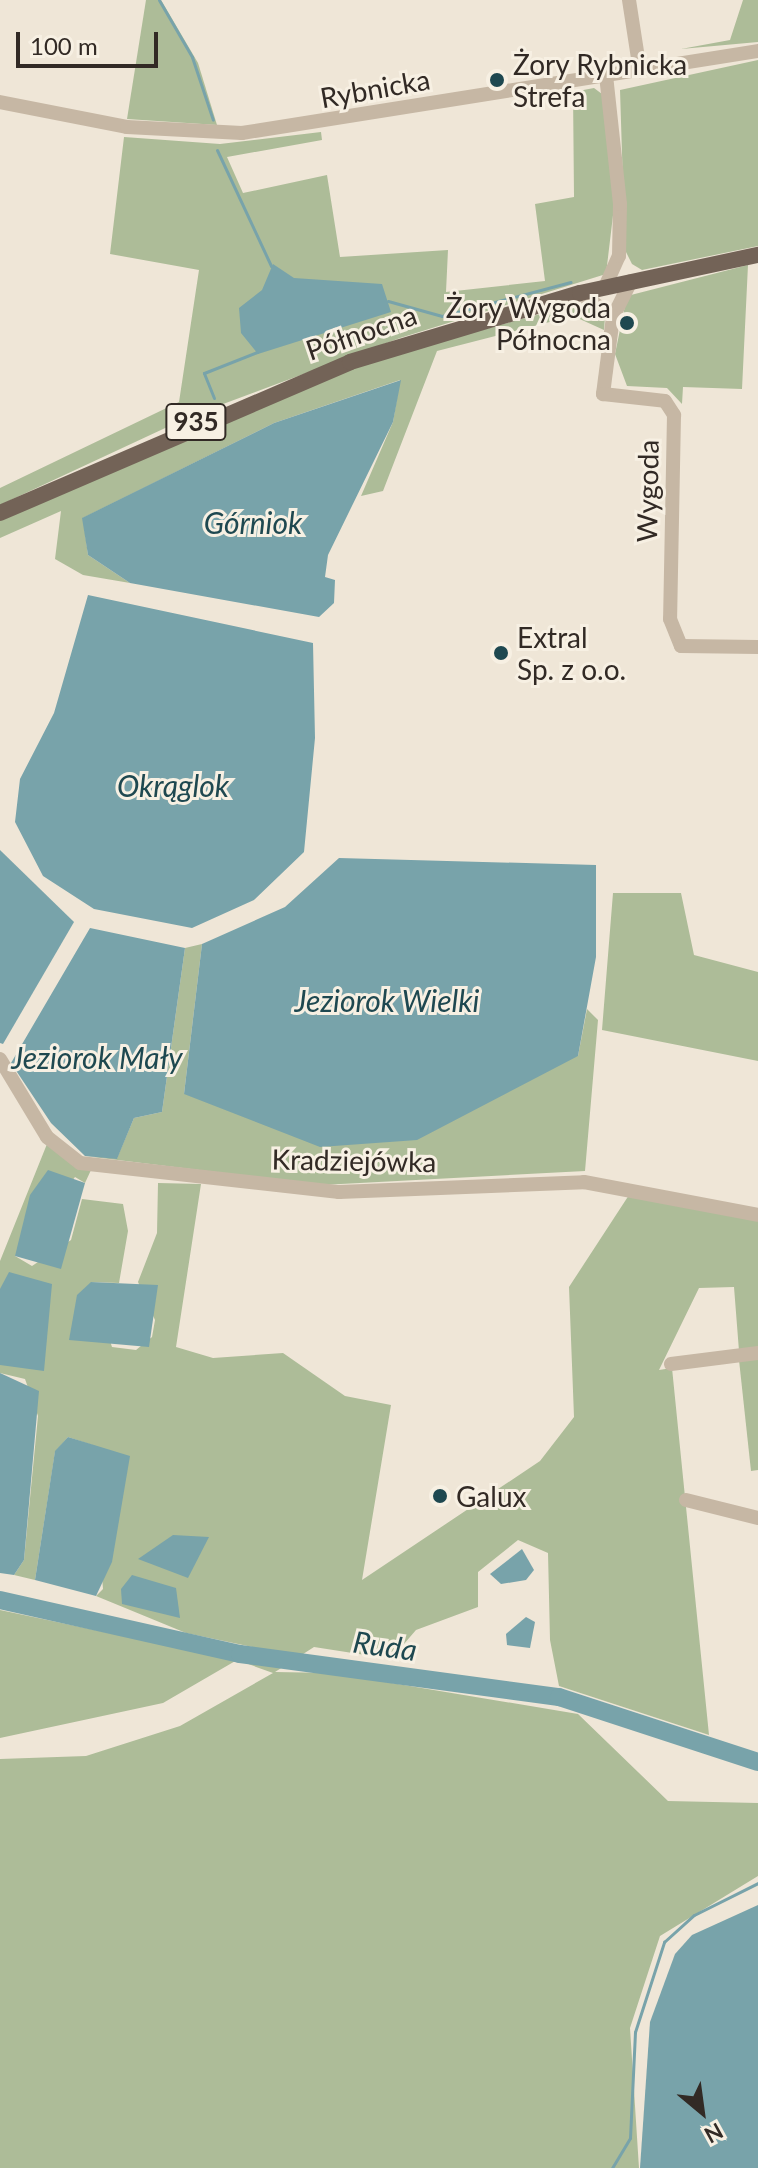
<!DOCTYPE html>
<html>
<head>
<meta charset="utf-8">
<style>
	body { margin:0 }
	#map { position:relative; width:758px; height:2168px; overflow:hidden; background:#efe6d7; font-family:Lato,sans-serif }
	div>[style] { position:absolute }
	.green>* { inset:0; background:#adbc98 }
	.water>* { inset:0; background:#78a3aa }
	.stream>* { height:3px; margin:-1.5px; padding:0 1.5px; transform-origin:1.5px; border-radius:1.5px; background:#78a3aa }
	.river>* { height:18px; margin:-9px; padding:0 9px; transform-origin:9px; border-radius:9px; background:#78a3aa }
	.minor>* { height:14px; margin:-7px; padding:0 7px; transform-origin:7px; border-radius:7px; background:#c6b7a4 }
	.major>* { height:16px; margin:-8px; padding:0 8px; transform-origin:8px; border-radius:8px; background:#736357 }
	.dots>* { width:22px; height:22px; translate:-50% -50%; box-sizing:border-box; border:4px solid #f7f0e3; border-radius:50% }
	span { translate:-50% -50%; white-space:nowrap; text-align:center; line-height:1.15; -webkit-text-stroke:6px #f7f0e3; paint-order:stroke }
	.shield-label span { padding:2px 6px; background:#f7f0e3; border:2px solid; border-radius:6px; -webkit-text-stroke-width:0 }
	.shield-label { font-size:26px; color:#322a25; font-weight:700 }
	.poi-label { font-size:28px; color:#322a25 }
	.left { translate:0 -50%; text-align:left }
	.right { translate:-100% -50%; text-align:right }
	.street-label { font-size:28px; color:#322a25 }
	.water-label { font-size:30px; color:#1e4850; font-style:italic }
	.north { position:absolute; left:662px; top:2072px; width:80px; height:80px; -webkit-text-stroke:6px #f7f0e3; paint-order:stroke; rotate:151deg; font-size:22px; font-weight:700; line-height:32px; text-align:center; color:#322a25 }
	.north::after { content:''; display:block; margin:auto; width:28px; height:36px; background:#322a25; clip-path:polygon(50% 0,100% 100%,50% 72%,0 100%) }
	.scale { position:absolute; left:16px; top:32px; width:142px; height:36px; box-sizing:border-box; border:4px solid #322a25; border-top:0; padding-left:10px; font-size:24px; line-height:28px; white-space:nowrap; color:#322a25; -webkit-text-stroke:6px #f7f0e3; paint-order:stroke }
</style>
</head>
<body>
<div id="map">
	<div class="green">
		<i style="clip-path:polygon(146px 0,161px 0,198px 63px,217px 125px,127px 119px)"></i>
		<i style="clip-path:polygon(743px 0,758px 0,758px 42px,681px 49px,730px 40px)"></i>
		<i style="clip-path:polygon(758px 60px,758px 246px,642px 270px,632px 264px,625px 250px,620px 90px)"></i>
		<i style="clip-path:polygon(594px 88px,602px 94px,614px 207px,606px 274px,400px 338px,191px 416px,0 505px,0 488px,179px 402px,199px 270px,110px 254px,124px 137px,220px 144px,321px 132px,322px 140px,227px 157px,243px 193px,327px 175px,340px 257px,448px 250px,446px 292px,545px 281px,535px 204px,574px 197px,573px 92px)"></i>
		<i style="clip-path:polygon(748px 265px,742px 389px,683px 387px,682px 404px,667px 388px,627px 386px,615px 354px,627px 296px)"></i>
		<i style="clip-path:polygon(580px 303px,605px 317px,604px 330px,573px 316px,437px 351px,383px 491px,361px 496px,393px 422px,400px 380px,274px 423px,83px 518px,88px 555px,130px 583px,83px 575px,55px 559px,61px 511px,0 538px,0 520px,348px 367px)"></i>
		<i style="clip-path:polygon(613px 893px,681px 893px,694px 955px,758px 972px,758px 1061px,602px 1030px)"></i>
		<i style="clip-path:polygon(202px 944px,184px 1094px,578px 1056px,587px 1009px,598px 1020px,585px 1171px,322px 1185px,85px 1156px,117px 1158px,134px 1118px,162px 1112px,185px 948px)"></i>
		<i style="clip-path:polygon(47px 1144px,91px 1170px,85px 1183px,75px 1177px,15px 1256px,32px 1266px,71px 1240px,82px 1199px,123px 1204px,128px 1231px,119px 1283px,91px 1282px,112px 1347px,136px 1350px,152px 1337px,155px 1320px,138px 1282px,157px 1233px,158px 1183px,201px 1184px,176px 1347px,213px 1358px,283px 1353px,345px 1396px,391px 1405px,362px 1580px,540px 1461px,574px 1417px,569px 1287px,629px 1195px,758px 1221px,758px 1349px,739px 1351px,734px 1287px,699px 1288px,659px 1370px,672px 1368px,709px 1735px,559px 1686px,550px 1640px,548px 1553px,518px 1540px,478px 1572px,478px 1607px,416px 1630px,391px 1659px,314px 1647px,275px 1672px,332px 1673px,578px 1714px,668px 1801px,758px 1803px,758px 1876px,660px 1936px,630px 2028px,639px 2168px,0 2168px,0 1759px,86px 1756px,180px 1726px,273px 1673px,237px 1660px,163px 1703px,0 1738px,0 1610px,237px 1660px,262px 1649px,186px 1633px,96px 1596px,103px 1589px,92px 1445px,68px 1437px,55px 1452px,35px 1580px,14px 1575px,24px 1560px,38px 1416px,25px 1379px,0 1373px,0 1261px)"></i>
		<i style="clip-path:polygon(758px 1358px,758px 1470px,751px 1471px,739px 1360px)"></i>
	</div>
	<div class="water">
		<i style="clip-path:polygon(273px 264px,294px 278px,382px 284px,391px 312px,258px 354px,241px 333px,239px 308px,262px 290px)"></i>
		<i style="clip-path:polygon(401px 380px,393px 422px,328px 555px,325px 577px,335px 580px,334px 603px,319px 617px,130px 583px,88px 555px,82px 518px,274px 423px)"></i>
		<i style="clip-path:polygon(88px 595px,313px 643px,315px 738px,304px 852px,254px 900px,192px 928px,94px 909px,43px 876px,15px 822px,20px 779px,54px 713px)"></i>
		<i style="clip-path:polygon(0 850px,74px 922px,3px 1044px,0 1043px)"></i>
		<i style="clip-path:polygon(339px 858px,596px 865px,596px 957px,578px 1056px,417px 1140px,320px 1147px,184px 1094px,202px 944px,285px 907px)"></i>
		<i style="clip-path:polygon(90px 928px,185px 948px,162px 1112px,134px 1118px,117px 1159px,85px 1156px,51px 1123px,11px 1063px)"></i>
		<i style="clip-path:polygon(48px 1170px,85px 1183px,61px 1269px,15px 1256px,30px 1195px)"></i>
		<i style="clip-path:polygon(9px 1272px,52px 1284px,44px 1371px,0 1365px,0 1289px)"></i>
		<i style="clip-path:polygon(91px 1282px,158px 1285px,149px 1347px,69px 1340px,77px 1295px)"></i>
		<i style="clip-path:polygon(0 1373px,39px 1391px,24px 1560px,14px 1575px,0 1573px)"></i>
		<i style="clip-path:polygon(68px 1437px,130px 1456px,112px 1562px,96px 1596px,35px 1580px,55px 1451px)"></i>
		<i style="clip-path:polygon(173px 1535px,209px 1537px,188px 1578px,138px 1559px)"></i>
		<i style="clip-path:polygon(522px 1549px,534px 1570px,526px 1580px,501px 1584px,490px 1574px)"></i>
		<i style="clip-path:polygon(132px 1575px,176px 1588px,180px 1618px,122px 1604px,121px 1589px)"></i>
		<i style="clip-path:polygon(526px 1617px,535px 1622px,530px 1648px,507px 1645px,506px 1634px)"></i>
		<i style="clip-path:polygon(758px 1905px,758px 2168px,640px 2168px,650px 2022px,675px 1954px,692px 1935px)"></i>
	</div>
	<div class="stream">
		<i style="left:159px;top:0;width:66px;rotate:59.9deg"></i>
		<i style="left:192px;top:57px;width:66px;rotate:71.6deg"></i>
		<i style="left:217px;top:150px;width:128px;rotate:65deg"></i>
		<i style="left:388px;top:301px;width:56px;rotate:15.5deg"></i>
		<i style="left:442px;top:316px;width:133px;rotate:-14.8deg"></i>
		<i style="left:214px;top:398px;width:27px;rotate:-112deg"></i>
		<i style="left:204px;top:373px;width:57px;rotate:-21.6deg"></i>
		<i style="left:612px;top:2168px;width:35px;rotate:-59deg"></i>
		<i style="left:630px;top:2138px;width:106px;rotate:-87.3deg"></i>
		<i style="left:635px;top:2032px;width:95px;rotate:-72.1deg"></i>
		<i style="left:664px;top:1942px;width:40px;rotate:-42deg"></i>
		<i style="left:694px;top:1915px;width:72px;rotate:-26.6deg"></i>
	</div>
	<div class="river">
		<i style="left:0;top:1600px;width:246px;rotate:12.7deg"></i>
		<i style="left:240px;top:1654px;width:322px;rotate:7.7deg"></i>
		<i style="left:559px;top:1697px;width:209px;rotate:18.1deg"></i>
	</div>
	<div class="minor">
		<i style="left:629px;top:0;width:72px;rotate:81.2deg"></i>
		<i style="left:0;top:102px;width:129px;rotate:11.1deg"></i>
		<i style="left:127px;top:127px;width:115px;rotate:3deg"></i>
		<i style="left:242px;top:133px;width:522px;rotate:-9.03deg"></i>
		<i style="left:631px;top:281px;width:40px;rotate:116.6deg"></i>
		<i style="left:613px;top:317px;width:78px;rotate:97.4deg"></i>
		<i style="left:603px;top:394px;width:62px;rotate:6.4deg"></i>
		<i style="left:665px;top:401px;width:17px;rotate:57deg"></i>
		<i style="left:674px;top:415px;width:204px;rotate:91.1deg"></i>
		<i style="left:670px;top:619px;width:29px;rotate:68deg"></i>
		<i style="left:681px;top:646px;width:77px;rotate:0.7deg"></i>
		<i style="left:605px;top:287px;width:34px;rotate:-66deg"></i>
		<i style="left:619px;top:256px;width:52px;rotate:-88.9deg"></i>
		<i style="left:620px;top:204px;width:129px;rotate:-96.2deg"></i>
		<i style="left:580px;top:293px;width:41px;rotate:36deg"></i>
		<i style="left:0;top:1059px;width:91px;rotate:58.9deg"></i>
		<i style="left:47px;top:1137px;width:42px;rotate:38.2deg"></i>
		<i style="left:80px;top:1163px;width:261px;rotate:6.4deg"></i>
		<i style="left:339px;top:1192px;width:245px;rotate:-2.3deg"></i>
		<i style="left:584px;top:1182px;width:177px;rotate:10.7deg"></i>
		<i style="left:671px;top:1364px;width:88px;rotate:-7.2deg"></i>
		<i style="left:686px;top:1500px;width:74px;rotate:14deg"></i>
	</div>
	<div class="major">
		<i style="left:0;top:513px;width:381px;rotate:-23.3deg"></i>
		<i style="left:350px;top:362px;width:240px;rotate:-16.7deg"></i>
		<i style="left:580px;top:293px;width:182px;rotate:-12.1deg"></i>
	</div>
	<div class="dots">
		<i style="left:497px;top:80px;background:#1e4850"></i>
		<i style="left:627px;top:323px;background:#1e4850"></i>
		<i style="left:501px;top:653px;background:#1e4850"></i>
		<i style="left:440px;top:1496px;background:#1e4850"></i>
	</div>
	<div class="shield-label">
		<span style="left:196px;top:422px">935</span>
	</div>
	<div class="poi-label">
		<span class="left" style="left:513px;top:80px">Żory Rybnicka<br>Strefa</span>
		<span class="right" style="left:611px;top:323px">Żory Wygoda<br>Północna</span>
		<span class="left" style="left:517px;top:653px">Extral<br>Sp. z o.o.</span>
		<span class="left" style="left:456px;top:1496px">Galux</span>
	</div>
	<div class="street-label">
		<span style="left:375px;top:88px;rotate:-10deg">Rybnicka</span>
		<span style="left:361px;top:332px;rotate:-19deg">Północna</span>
		<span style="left:647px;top:491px;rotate:-89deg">Wygoda</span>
		<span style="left:354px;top:1160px;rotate:1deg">Kradziejówka</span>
	</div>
	<div class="water-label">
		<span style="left:253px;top:522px">Górniok</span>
		<span style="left:173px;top:785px">Okrąglok</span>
		<span style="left:387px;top:1000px">Jeziorok Wielki</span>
		<span style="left:97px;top:1057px">Jeziorok Mały</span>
		<span style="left:385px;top:1645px;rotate:8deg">Ruda</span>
	</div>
	<div class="north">N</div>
	<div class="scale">100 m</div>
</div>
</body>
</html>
